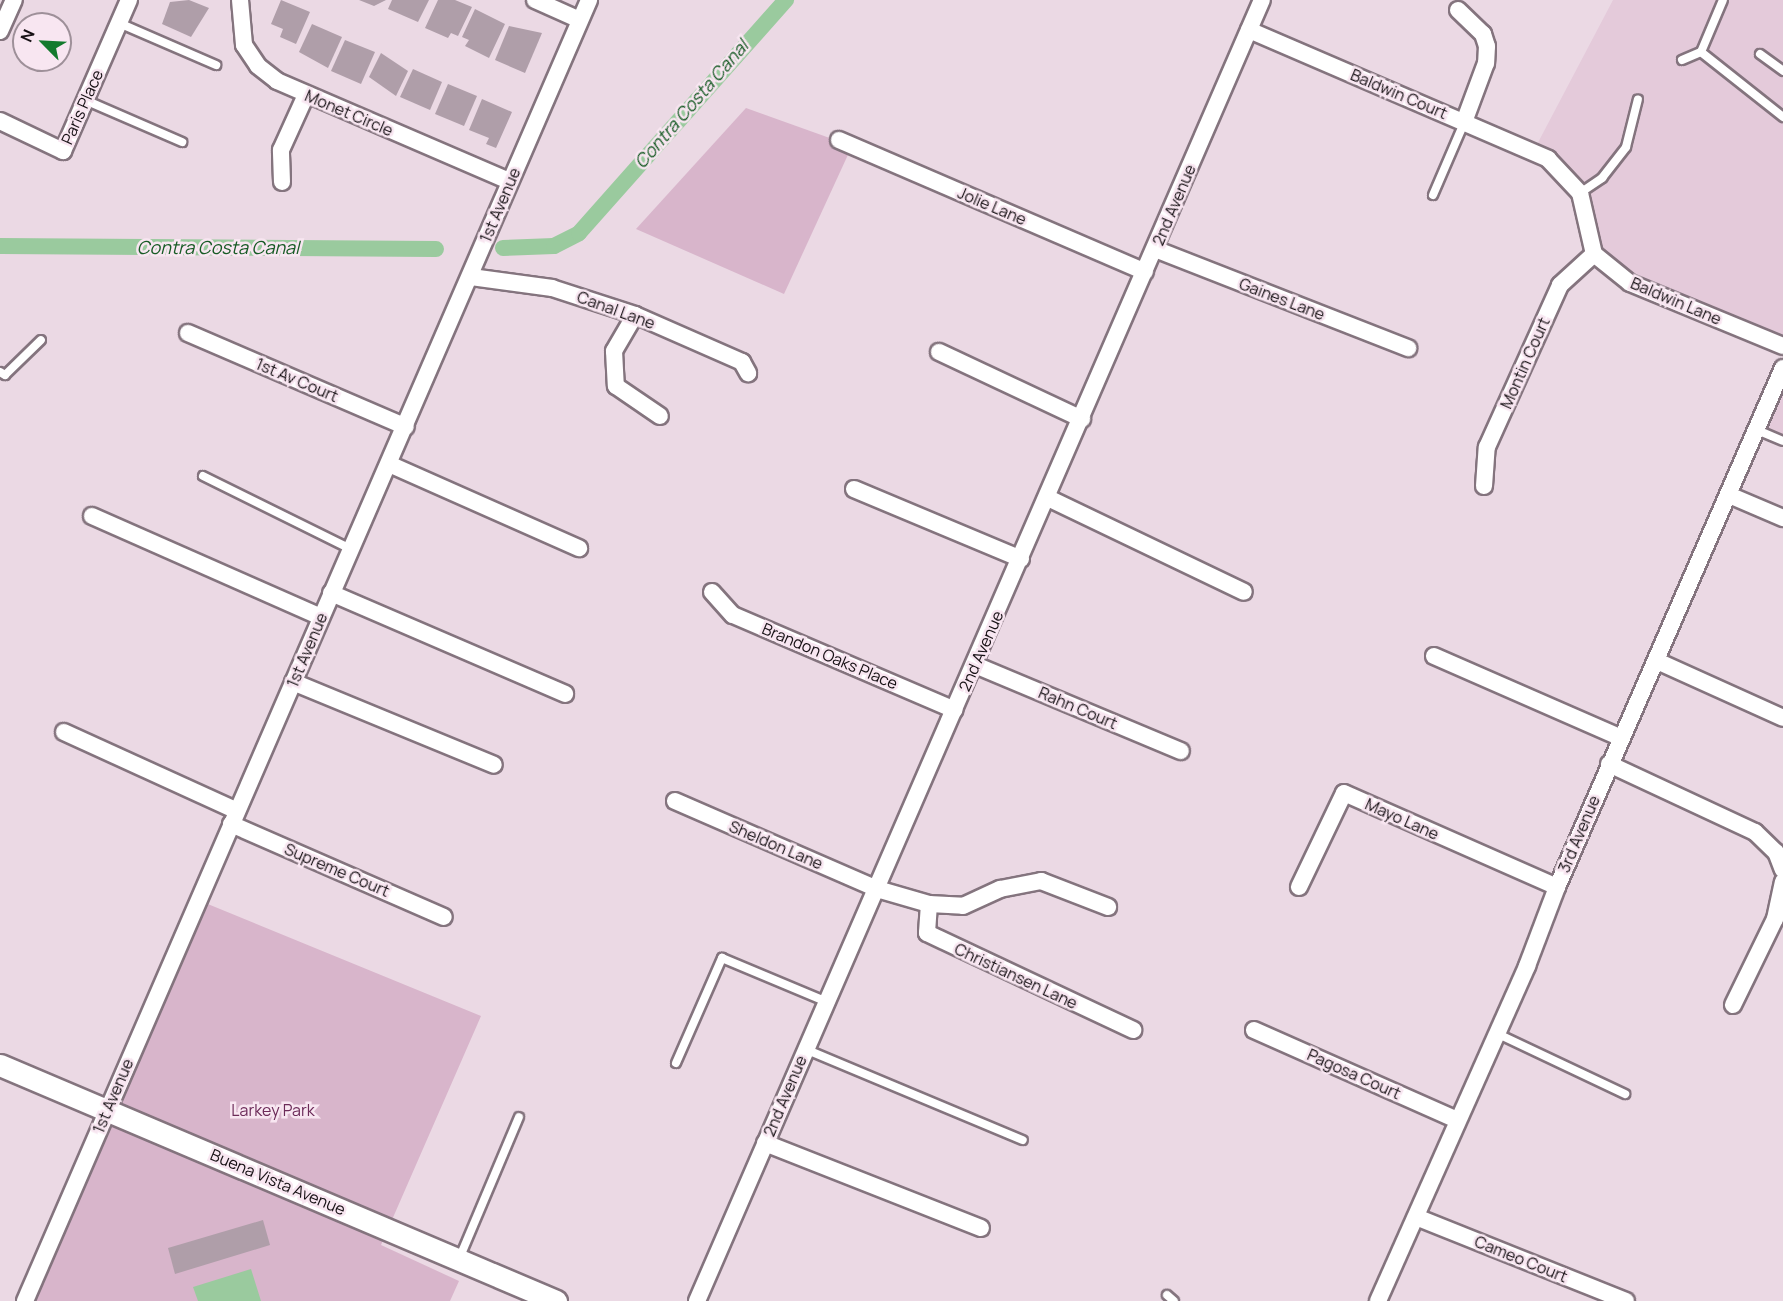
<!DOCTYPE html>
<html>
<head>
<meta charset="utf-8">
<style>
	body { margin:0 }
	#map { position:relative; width:1783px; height:1301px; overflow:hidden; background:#ebd9e4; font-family:Manrope,sans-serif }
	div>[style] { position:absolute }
	.built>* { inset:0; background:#e4cada }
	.green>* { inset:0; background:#d8b5cb }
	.water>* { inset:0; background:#9aca9e }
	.canal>* { height:16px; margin:-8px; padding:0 8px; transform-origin:8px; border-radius:8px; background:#9aca9e }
	.building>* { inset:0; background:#af9ea9 }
	.roads { filter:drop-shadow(2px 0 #84747e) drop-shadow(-2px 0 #84747e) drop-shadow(0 2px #84747e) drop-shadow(0 -2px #84747e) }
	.service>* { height:8px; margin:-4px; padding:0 4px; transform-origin:4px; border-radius:4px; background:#fff }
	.minor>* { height:16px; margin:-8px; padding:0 8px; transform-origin:8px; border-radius:8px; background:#fff }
	.tertiary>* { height:21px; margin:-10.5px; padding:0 10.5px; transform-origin:10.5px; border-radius:10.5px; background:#fff }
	span { translate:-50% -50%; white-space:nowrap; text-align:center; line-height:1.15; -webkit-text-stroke:5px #f8e6f1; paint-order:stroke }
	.street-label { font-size:16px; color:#161014 }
	.park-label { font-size:16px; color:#6c2b59 }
	.water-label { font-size:18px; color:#175b25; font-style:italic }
	.north { position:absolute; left:12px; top:12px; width:60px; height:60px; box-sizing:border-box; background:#f8e6f1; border:2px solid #9e9099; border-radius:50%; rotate:294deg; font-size:16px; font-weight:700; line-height:24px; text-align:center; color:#161014 }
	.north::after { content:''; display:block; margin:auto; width:21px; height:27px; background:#137a2d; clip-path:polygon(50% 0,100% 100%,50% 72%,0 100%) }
</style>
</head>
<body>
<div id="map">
	<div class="built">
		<i style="clip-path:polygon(1613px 0,1783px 0,1783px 346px,1630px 283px,1594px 254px,1580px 193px,1533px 152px)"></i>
		<i style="clip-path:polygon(1783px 368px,1783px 441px,1757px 430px)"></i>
	</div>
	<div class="green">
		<i style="clip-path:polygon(746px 108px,852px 146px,784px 294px,636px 229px)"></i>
		<i style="clip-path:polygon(198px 900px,481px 1016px,381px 1245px,459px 1281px,450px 1301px,25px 1301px)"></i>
	</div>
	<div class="water">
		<i style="clip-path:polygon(251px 1269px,261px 1301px,198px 1301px,193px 1287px)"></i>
	</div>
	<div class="canal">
		<i style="left:0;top:246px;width:436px;rotate:0.4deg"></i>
		<i style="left:503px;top:248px;width:51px;rotate:-2.2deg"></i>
		<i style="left:554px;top:246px;width:28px;rotate:-27deg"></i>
		<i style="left:579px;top:233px;width:312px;rotate:-48.4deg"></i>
	</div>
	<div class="building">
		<i style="clip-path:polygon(189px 0,209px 8px,191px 37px,162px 24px,170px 2px)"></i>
		<i style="clip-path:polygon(281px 0,310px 12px,296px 44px,280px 37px,283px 29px,271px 24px)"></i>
		<i style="clip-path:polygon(359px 0,386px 0,374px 6px)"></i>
		<i style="clip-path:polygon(392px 0,429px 0,418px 22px,388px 9px)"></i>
		<i style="clip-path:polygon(438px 0,455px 0,472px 7px,458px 36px,451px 33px,448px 38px,425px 28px)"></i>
		<i style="clip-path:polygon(475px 9px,505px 24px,489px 58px,465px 46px,469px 40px,462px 37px)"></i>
		<i style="clip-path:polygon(312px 24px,342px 37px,328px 68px,299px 52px)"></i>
		<i style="clip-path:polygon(509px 26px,542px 33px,525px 73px,495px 60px)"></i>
		<i style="clip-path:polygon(345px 40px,375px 52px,361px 84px,331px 71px)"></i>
		<i style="clip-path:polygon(381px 53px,408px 71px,396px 96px,369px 77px)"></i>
		<i style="clip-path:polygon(413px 69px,442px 82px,430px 110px,400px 97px)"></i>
		<i style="clip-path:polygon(448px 84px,477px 96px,464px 126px,435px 114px)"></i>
		<i style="clip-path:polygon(482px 99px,512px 112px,496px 148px,486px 144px,489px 138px,469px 130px)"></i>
		<i style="clip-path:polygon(263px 1220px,270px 1245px,175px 1274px,168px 1248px)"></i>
	</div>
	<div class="roads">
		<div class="service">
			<i style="left:119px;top:23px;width:106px;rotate:23.4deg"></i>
			<i style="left:1701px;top:52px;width:56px;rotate:-67.1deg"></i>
			<i style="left:1760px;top:54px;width:29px;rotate:36deg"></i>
			<i style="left:1682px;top:60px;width:21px;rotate:-23deg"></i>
			<i style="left:1701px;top:52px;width:105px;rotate:38.4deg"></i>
			<i style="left:85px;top:100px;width:106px;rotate:23.4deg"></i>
			<i style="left:1580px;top:193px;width:27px;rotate:-34deg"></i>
			<i style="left:1602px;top:178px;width:39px;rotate:-52deg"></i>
			<i style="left:1626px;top:147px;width:49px;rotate:-76deg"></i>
			<i style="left:1433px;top:195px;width:78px;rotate:-66.7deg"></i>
			<i style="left:0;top:372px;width:6px;rotate:31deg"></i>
			<i style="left:5px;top:375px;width:50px;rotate:-44.2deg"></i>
			<i style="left:1757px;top:430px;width:28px;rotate:23deg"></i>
			<i style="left:203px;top:476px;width:165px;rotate:26.3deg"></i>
			<i style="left:1496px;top:1033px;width:143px;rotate:25.3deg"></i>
			<i style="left:805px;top:1049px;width:236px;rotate:22.7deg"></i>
			<i style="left:676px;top:1063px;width:115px;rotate:-66.3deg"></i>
			<i style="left:722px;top:958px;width:114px;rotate:22.7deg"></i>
			<i style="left:459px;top:1259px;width:154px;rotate:-67.1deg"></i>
			<i style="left:1167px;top:1295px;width:9px;rotate:41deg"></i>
		</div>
		<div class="minor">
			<i style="left:240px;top:0;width:45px;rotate:84.9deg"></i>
			<i style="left:244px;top:45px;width:25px;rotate:56deg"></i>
			<i style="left:258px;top:66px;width:24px;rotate:38deg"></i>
			<i style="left:277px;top:81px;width:253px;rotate:23.3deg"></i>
			<i style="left:535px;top:0;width:49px;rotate:24deg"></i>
			<i style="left:1458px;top:10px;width:35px;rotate:44deg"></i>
			<i style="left:1483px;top:34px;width:13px;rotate:72deg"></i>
			<i style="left:1487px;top:46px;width:17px;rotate:93deg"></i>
			<i style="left:1486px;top:63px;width:63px;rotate:110.4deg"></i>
			<i style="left:1249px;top:30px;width:326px;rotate:23.3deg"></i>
			<i style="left:1548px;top:159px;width:47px;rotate:46.7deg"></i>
			<i style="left:1580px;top:193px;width:63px;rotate:77.1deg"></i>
			<i style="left:1594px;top:254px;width:46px;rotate:38.9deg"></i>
			<i style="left:1630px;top:283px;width:165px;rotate:22.4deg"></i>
			<i style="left:0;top:31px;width:34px;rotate:-66deg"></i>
			<i style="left:0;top:121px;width:70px;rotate:25.5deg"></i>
			<i style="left:63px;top:151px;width:165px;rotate:-66.4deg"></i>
			<i style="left:839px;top:140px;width:333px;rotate:23.3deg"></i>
			<i style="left:282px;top:182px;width:32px;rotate:-92deg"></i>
			<i style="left:281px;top:150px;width:60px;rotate:-65.6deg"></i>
			<i style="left:1155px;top:249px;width:272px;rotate:21.4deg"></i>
			<i style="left:471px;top:277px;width:82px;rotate:7.7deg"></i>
			<i style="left:552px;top:288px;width:87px;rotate:18deg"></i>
			<i style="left:635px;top:315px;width:117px;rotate:23.7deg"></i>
			<i style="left:742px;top:362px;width:13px;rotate:61deg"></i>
			<i style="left:635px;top:315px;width:42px;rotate:120.3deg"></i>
			<i style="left:614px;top:351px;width:35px;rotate:87deg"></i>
			<i style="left:616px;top:386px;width:53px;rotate:34.3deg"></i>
			<i style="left:188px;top:333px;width:237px;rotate:23.3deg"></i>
			<i style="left:939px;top:352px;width:158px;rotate:25.1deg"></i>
			<i style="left:389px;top:464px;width:208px;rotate:23.9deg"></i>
			<i style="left:1484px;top:486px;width:39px;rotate:-86deg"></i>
			<i style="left:1487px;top:447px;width:178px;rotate:-65.7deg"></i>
			<i style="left:1560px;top:285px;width:46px;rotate:-42.4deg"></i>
			<i style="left:854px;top:489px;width:181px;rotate:22.7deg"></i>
			<i style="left:1729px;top:495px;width:59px;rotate:23.1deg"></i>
			<i style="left:1048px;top:498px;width:217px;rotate:25.6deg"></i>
			<i style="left:92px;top:516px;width:250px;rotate:23.8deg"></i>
			<i style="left:712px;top:592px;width:31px;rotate:48deg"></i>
			<i style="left:733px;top:615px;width:241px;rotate:23.2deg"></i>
			<i style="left:331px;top:593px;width:255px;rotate:23.3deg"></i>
			<i style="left:1434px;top:656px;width:205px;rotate:23.6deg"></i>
			<i style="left:1657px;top:661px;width:138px;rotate:24.3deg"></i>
			<i style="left:975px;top:665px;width:223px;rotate:22.7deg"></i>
			<i style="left:293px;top:682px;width:217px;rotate:22.4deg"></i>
			<i style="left:64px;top:732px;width:190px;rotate:24.5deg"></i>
			<i style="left:1609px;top:764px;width:161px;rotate:25deg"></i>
			<i style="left:1755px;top:832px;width:29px;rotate:44deg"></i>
			<i style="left:1776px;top:852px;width:19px;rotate:69deg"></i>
			<i style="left:675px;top:801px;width:220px;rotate:23.5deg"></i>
			<i style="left:877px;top:889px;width:54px;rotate:16.1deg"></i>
			<i style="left:929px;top:904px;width:34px;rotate:3deg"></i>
			<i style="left:963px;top:906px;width:41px;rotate:-24.7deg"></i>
			<i style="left:1000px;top:889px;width:42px;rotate:-11deg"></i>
			<i style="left:1041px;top:881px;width:72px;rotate:21.2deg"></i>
			<i style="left:231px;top:824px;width:232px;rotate:23.6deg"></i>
			<i style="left:1299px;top:887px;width:104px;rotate:-64.4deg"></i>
			<i style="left:1344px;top:793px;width:233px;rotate:23.8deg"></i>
			<i style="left:929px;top:904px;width:29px;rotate:94deg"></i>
			<i style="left:927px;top:933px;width:228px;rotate:25.2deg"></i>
			<i style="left:1733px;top:1005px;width:96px;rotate:-64deg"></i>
			<i style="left:1775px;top:919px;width:38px;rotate:-78deg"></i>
			<i style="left:1254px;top:1030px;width:220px;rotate:23.9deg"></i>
			<i style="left:765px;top:1143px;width:232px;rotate:21.5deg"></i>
			<i style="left:1416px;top:1217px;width:226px;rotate:21.8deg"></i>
			<i style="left:25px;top:1301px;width:1418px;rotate:-66.56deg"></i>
			<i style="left:697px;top:1301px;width:1418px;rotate:-66.53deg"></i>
			<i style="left:1378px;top:1301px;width:367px;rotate:-66deg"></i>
			<i style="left:1527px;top:966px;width:85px;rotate:-69.2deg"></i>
			<i style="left:1557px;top:887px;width:566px;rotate:-66.47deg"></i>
		</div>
		<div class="tertiary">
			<i style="left:0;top:1065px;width:604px;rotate:23deg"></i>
		</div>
	</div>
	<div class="street-label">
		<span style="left:1399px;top:94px;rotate:23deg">Baldwin Court</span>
		<span style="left:82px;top:107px;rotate:-66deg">Paris Place</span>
		<span style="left:349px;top:113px;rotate:23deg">Monet Circle</span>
		<span style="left:500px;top:205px;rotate:-67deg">1st Avenue</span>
		<span style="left:1174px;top:205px;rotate:-67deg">2nd Avenue</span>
		<span style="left:992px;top:206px;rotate:23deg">Jolie Lane</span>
		<span style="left:1282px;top:299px;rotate:21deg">Gaines Lane</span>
		<span style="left:1676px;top:301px;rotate:23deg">Baldwin Lane</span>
		<span style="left:616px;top:310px;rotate:20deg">Canal Lane</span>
		<span style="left:1525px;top:363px;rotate:-66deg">Montin Court</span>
		<span style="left:297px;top:380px;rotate:23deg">1st Av Court</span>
		<span style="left:307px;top:650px;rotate:-67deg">1st Avenue</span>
		<span style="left:981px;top:651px;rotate:-66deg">2nd Avenue</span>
		<span style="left:830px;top:656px;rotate:23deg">Brandon Oaks Place</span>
		<span style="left:1078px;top:708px;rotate:23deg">Rahn Court</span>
		<span style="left:1402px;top:819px;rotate:24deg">Mayo Lane</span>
		<span style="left:1579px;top:834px;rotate:-67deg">3rd Avenue</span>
		<span style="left:776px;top:845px;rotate:23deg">Sheldon Lane</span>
		<span style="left:337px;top:870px;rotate:23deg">Supreme Court</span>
		<span style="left:1016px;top:976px;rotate:25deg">Christiansen Lane</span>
		<span style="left:1354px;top:1074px;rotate:24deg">Pagosa Court</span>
		<span style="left:113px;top:1096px;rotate:-67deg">1st Avenue</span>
		<span style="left:785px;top:1096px;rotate:-67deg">2nd Avenue</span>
		<span style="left:278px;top:1182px;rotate:23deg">Buena Vista Avenue</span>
		<span style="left:1521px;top:1259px;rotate:22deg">Cameo Court</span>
	</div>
	<div class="park-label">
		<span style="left:273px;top:1110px">Larkey Park</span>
	</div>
	<div class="water-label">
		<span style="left:691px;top:104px;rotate:-49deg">Contra Costa Canal</span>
		<span style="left:218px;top:247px">Contra Costa Canal</span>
	</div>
	<div class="north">N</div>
</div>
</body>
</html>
